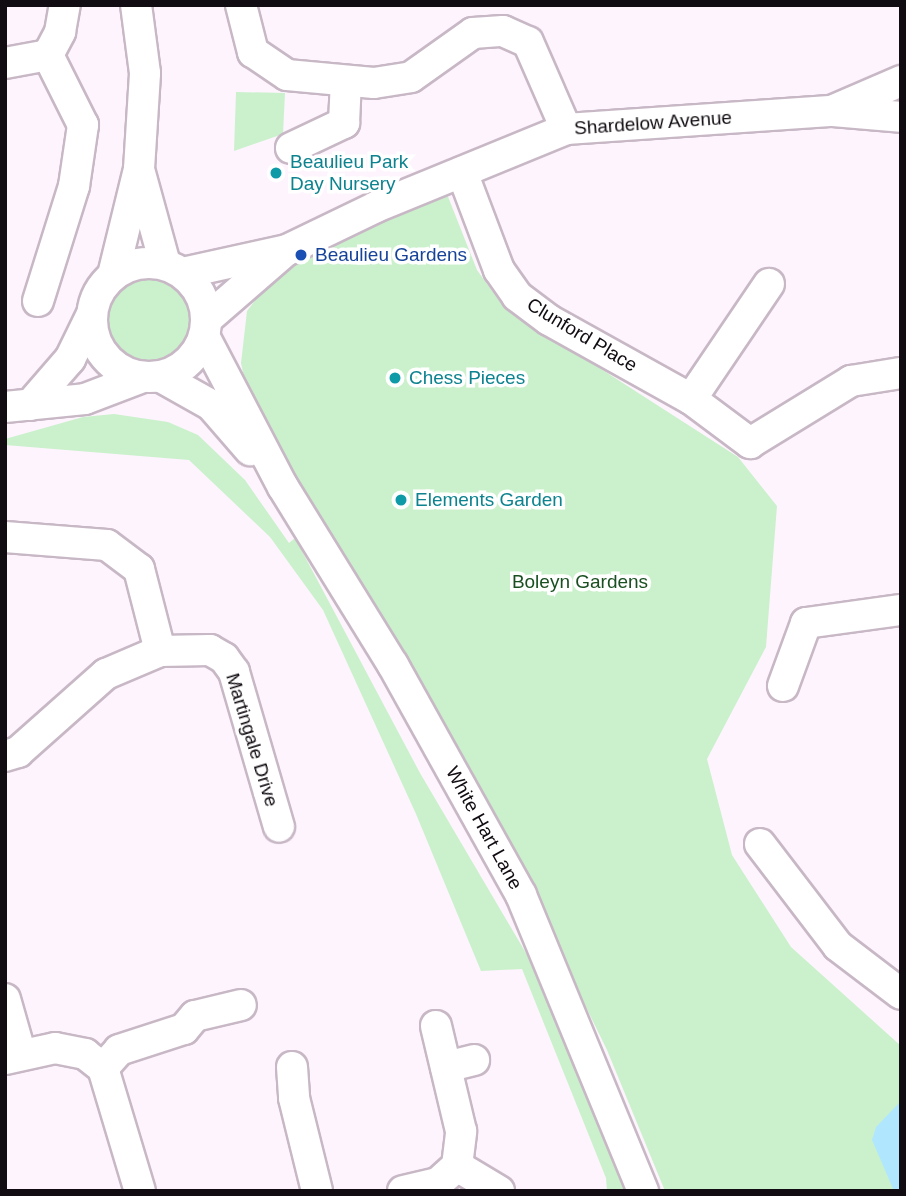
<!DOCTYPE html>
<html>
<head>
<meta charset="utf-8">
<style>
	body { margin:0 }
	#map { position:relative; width:906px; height:1196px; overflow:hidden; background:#fef4fd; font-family:Helvetica,sans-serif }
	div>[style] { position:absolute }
	.green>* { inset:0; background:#caf1cc }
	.round { border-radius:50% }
	.water>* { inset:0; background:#b0e7ff }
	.roads { filter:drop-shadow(2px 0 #c8b8c6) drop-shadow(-2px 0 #c8b8c6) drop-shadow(0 2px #c8b8c6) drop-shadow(0 -2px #c8b8c6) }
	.minor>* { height:30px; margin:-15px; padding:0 15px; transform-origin:15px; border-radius:15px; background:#fff }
	.minor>.ring { margin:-15px; padding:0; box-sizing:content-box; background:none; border:30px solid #fff; border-radius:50% }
	.dots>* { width:19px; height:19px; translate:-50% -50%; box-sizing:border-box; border:4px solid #fff; border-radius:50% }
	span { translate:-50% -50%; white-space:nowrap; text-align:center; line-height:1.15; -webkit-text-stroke:7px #fff; paint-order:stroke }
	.street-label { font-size:19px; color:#110c11 }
	.culture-label { font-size:19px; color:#0d838f }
	.left { translate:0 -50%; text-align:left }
	.transit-label { font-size:19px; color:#164399 }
	.park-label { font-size:19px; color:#1a5021 }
	.frame { position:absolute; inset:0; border:7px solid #110c11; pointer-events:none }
</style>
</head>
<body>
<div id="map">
	<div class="green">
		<i style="clip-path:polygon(236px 92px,285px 93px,283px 134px,234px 151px)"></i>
		<i style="clip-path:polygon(443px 184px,477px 270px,503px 306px,738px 457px,777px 506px,766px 647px,707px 759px,732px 855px,791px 947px,901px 1046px,901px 1191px,665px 1191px,607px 1050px,490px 811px,249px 401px,241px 363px,247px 311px,288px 257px)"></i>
		<i class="round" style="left:104px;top:275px;width:90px;height:90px"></i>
		<i style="clip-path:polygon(114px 414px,168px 422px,198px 435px,245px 480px,289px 543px,295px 538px,420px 773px,533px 965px,630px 1191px,607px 1191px,606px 1178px,522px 969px,481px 971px,416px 814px,323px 610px,270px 537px,189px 460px,5px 445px,5px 439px,83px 417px)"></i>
	</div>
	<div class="water">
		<i style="clip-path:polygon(901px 1101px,901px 1191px,894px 1191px,872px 1140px,876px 1127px)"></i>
	</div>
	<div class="roads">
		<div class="minor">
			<i style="left:241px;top:5px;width:49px;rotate:75.7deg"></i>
			<i style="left:253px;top:52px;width:41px;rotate:34.1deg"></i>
			<i style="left:287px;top:75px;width:87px;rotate:5.3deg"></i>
			<i style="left:374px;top:83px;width:37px;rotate:-9deg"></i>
			<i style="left:411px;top:77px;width:76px;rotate:-35.4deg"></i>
			<i style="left:473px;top:33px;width:30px;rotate:-4deg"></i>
			<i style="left:503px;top:31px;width:27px;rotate:24deg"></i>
			<i style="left:528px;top:42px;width:95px;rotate:66.4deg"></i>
			<i style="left:5px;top:63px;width:44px;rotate:-10.5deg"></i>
			<i style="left:48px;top:55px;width:26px;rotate:-62deg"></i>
			<i style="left:60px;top:32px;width:27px;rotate:-80deg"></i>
			<i style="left:836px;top:109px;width:71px;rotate:-23.3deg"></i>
			<i style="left:291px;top:148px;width:59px;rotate:-25.3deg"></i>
			<i style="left:344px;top:123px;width:42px;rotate:-87.3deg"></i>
			<i style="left:462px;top:172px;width:105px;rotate:69.3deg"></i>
			<i style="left:499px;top:270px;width:32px;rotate:55deg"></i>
			<i style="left:517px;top:296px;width:40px;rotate:37deg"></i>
			<i style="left:549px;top:320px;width:162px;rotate:29.1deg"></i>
			<i style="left:691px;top:399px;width:74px;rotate:36.7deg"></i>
			<i style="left:750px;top:443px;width:119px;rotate:-31.5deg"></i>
			<i style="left:851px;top:381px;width:51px;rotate:-9.1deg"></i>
			<i style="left:140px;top:173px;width:94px;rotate:74.6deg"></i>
			<i class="ring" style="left:92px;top:263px;width:84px;height:84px"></i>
			<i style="left:183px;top:273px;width:107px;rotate:-12.5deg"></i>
			<i style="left:287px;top:250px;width:99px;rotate:-25.8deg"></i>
			<i style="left:376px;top:207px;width:205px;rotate:-22.3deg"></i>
			<i style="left:566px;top:129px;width:268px;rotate:-3.9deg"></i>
			<i style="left:833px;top:111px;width:68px;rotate:5deg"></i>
			<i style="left:113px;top:275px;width:109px;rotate:-76.2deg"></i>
			<i style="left:139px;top:169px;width:96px;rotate:-86.4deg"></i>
			<i style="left:145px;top:73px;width:69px;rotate:-97.5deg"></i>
			<i style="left:38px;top:301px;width:121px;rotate:-72.6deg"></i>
			<i style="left:74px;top:186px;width:62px;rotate:-81.6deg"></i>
			<i style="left:83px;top:125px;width:78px;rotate:-116.6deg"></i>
			<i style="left:207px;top:319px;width:102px;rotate:-41deg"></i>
			<i style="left:205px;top:338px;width:168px;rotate:62.4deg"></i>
			<i style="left:283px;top:487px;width:209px;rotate:58.3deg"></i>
			<i style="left:393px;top:665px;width:263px;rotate:60.9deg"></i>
			<i style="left:521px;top:895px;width:320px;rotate:67.6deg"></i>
			<i style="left:161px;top:377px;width:57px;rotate:29.2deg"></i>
			<i style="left:211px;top:405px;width:60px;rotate:49.1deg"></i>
			<i style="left:691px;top:399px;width:139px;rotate:-55.9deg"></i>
			<i style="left:30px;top:405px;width:61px;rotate:-49deg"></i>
			<i style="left:70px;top:359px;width:50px;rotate:-63.9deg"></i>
			<i style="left:5px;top:407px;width:80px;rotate:-5.7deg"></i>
			<i style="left:85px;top:399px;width:59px;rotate:-20.9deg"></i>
			<i style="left:5px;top:537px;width:102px;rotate:4.5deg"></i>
			<i style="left:107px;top:545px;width:40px;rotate:37deg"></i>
			<i style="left:139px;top:569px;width:85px;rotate:75.6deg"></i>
			<i style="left:783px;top:686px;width:67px;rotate:-69.9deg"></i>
			<i style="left:806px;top:623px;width:96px;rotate:-7.8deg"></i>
			<i style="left:5px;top:756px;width:14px;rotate:-17deg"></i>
			<i style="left:18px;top:752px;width:118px;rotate:-41.6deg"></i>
			<i style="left:106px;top:674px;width:59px;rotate:-23.1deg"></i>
			<i style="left:160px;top:651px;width:50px;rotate:-1.1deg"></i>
			<i style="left:210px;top:650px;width:16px;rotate:30deg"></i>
			<i style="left:224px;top:658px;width:17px;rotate:54deg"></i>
			<i style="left:234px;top:672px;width:161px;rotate:73.8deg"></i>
			<i style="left:760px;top:844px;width:128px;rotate:52.6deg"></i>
			<i style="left:838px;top:946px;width:79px;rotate:37.3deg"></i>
			<i style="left:5px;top:999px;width:58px;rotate:74.1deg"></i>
			<i style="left:5px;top:1059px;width:51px;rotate:-12.4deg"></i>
			<i style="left:55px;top:1048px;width:31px;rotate:11deg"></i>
			<i style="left:85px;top:1054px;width:23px;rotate:38deg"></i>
			<i style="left:103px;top:1068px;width:128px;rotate:73.3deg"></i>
			<i style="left:292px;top:1067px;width:31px;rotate:86deg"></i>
			<i style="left:294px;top:1098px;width:96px;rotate:76.1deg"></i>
			<i style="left:446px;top:1067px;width:29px;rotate:-14deg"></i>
			<i style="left:103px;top:1068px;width:24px;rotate:-48deg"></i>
			<i style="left:119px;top:1050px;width:68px;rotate:-17.9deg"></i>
			<i style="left:184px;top:1029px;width:17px;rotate:-50deg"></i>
			<i style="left:195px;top:1016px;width:47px;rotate:-13.4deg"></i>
			<i style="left:457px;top:1166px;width:49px;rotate:30.8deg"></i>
			<i style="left:403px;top:1191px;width:36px;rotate:-13deg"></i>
			<i style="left:438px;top:1183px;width:25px;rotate:-42deg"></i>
			<i style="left:457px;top:1166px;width:35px;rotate:-83deg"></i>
			<i style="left:461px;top:1131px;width:108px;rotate:-103.4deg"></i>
		</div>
	</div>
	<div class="dots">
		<i style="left:276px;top:173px;background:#0f9aa8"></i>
		<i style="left:301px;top:255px;background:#1a4fb4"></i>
		<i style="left:395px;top:378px;background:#0f9aa8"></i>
		<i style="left:401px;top:500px;background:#0f9aa8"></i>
	</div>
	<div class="street-label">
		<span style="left:653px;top:123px;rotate:-4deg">Shardelow Avenue</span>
		<span style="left:582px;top:335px;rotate:31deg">Clunford Place</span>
		<span style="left:252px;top:740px;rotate:73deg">Martingale Drive</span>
		<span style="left:484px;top:828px;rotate:61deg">White Hart Lane</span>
	</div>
	<div class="culture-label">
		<span class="left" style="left:290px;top:173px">Beaulieu Park<br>Day Nursery</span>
		<span class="left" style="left:409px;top:378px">Chess Pieces</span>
		<span class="left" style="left:415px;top:500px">Elements Garden</span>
	</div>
	<div class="transit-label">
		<span class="left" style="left:315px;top:255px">Beaulieu Gardens</span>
	</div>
	<div class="park-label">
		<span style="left:580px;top:582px">Boleyn Gardens</span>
	</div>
	<div class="frame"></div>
</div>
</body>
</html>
